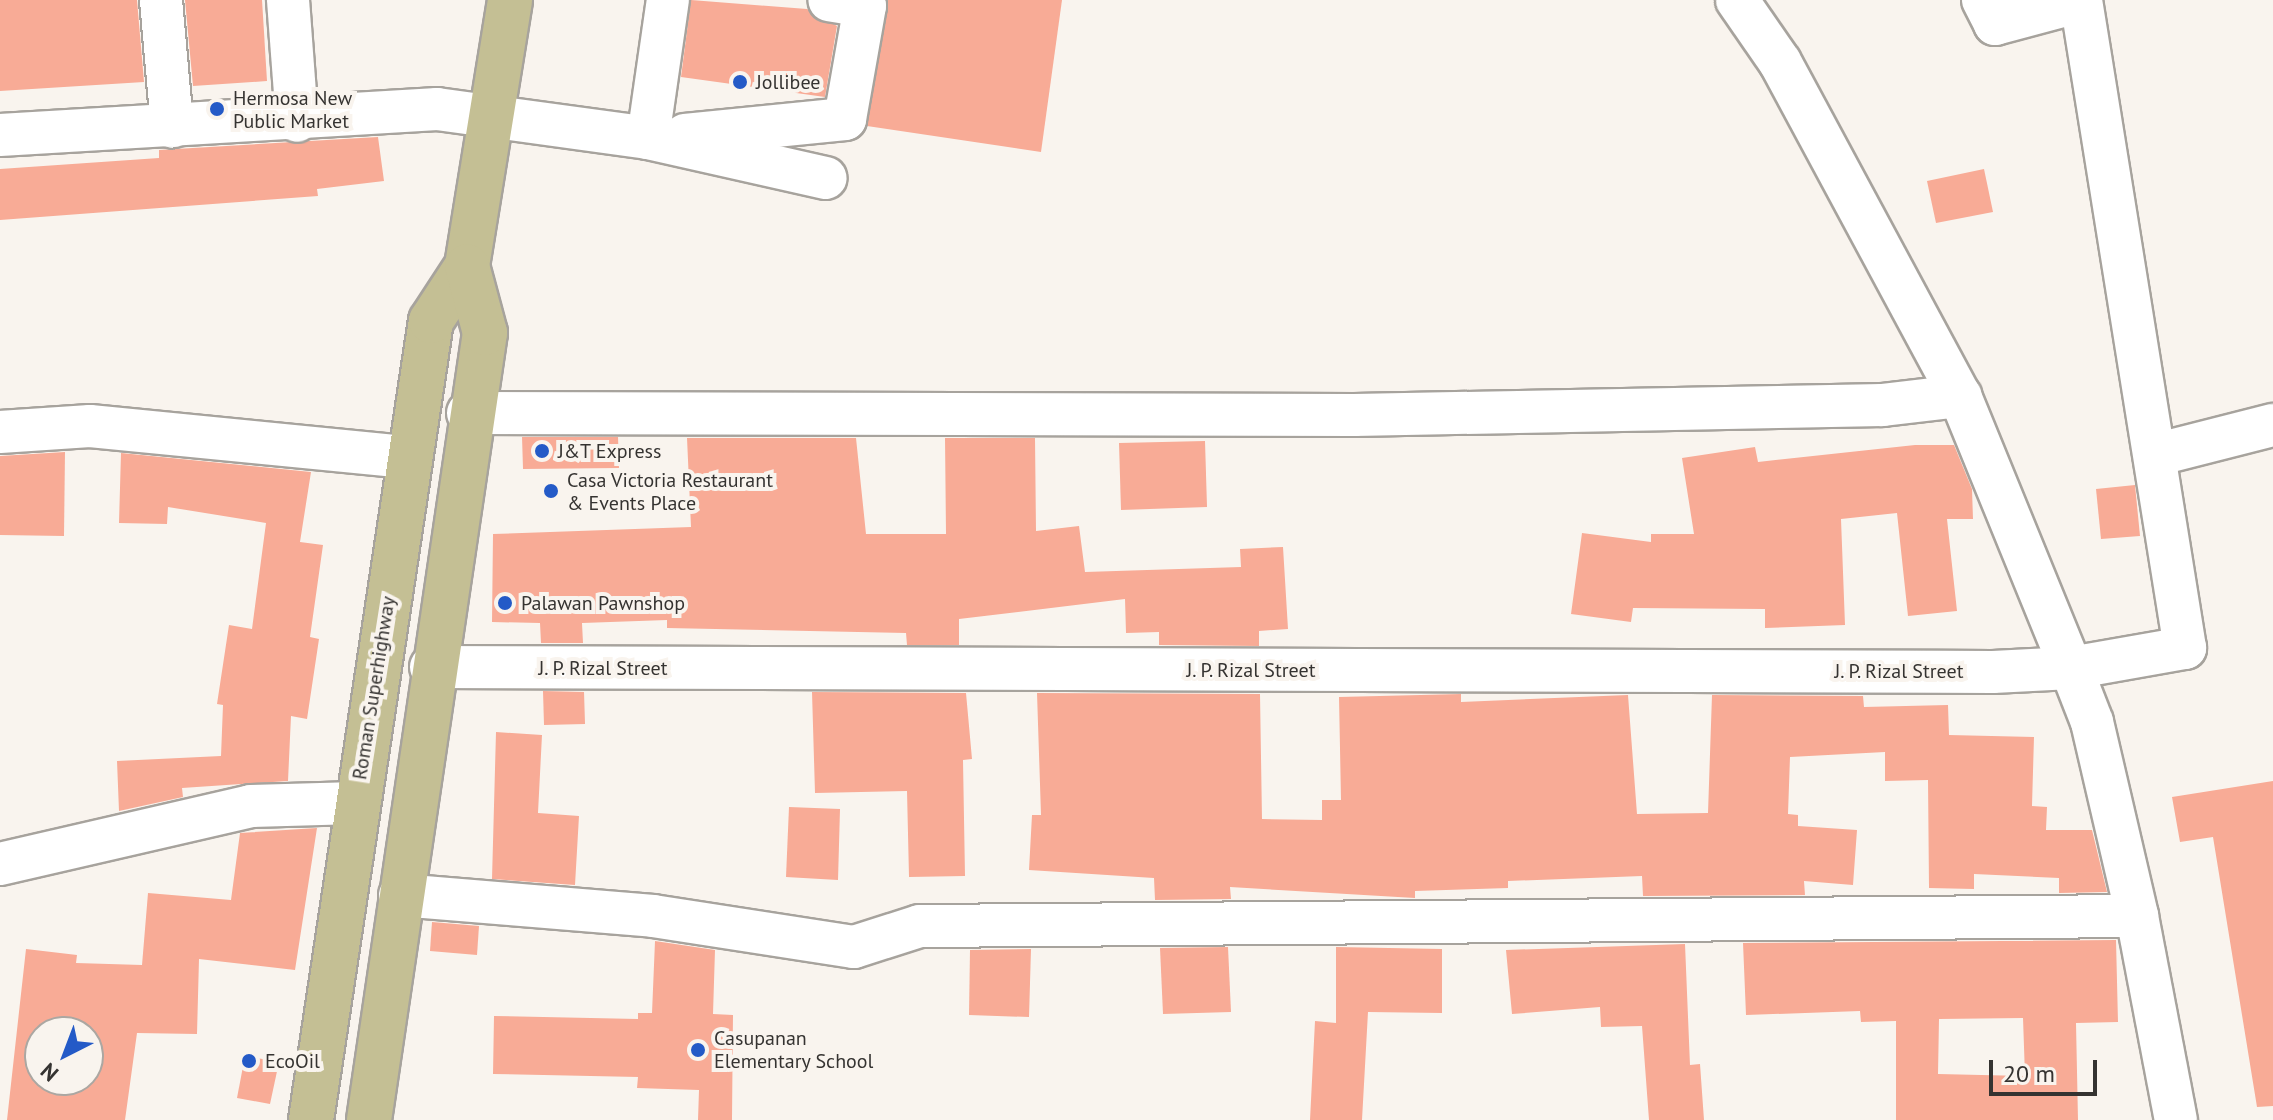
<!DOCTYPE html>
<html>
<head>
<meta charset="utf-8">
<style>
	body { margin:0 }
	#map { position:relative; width:2273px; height:1120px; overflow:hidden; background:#f9f4ee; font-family:"PT Sans",sans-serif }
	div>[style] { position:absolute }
	.building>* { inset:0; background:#f8ab96 }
	.roads { filter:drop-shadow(2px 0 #a7a39d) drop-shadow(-2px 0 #a7a39d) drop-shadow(0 2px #a7a39d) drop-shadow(0 -2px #a7a39d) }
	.minor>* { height:42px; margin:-21px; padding:0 21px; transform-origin:21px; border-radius:21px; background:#fff }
	.major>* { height:44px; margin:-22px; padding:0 22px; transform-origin:22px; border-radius:22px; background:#c4bf94 }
	.dots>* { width:22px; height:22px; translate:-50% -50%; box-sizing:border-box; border:4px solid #f9f4ee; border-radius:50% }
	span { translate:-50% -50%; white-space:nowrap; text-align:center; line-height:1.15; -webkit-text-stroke:8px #f9f4ee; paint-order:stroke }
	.poi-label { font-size:20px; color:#353331 }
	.left { translate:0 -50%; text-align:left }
	.street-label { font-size:20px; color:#353331 }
	.north { position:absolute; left:24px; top:1016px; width:80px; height:80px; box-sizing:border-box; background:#f9f4ee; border:2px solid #aba7a2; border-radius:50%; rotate:222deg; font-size:22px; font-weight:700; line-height:32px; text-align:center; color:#353331 }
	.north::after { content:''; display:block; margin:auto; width:28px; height:36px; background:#245ac7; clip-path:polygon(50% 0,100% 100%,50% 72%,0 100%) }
	.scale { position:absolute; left:1989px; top:1060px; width:108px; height:36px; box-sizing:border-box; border:4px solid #353331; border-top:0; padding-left:10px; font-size:24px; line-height:28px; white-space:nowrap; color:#353331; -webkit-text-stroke:6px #f9f4ee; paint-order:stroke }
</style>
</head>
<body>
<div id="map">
	<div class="building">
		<i style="clip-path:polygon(0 0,137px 0,144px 82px,0 91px)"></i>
		<i style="clip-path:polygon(185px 0,262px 0,267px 81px,193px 86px)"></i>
		<i style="clip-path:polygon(691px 0,807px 9px,837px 26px,825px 97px,681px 77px)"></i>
		<i style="clip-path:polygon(888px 0,1062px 0,1041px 152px,867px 126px)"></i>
		<i style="clip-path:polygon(378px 137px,384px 181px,317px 189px,318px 196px,0 220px,0 169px,159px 158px,159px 150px)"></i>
		<i style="clip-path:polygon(1984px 169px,1993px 212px,1936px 223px,1927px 181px)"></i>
		<i style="clip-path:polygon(522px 437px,618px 437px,619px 468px,523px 469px)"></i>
		<i style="clip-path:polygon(687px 438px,856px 438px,866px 534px,946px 534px,945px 438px,1035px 438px,1036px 531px,1079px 526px,1085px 572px,1241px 567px,1240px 549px,1283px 547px,1288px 629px,1259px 631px,1259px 646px,1159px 645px,1159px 632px,1126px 633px,1125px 599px,959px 619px,959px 645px,907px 645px,906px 633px,667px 628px,667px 620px,582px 623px,583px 643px,541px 643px,540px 623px,492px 622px,493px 534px,691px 527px)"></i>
		<i style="clip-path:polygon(1205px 441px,1207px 507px,1121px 510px,1119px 443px)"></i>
		<i style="clip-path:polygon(1915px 445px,1954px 445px,1972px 489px,1973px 519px,1947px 519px,1957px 611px,1908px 616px,1897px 513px,1841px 519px,1845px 625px,1765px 628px,1765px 609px,1633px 608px,1631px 622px,1571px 614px,1582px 533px,1651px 542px,1651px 534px,1694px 534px,1682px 458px,1755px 447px,1758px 462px)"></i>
		<i style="clip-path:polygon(65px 452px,64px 536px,0 535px,0 456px)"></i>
		<i style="clip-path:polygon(121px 453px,311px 472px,300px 542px,323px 545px,310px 637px,319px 639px,307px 719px,291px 716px,288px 781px,182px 788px,183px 797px,119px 811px,117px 761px,221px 756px,223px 705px,217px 704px,229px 625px,252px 629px,266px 523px,168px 507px,167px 524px,119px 523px)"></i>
		<i style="clip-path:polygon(2135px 485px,2140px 536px,2101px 539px,2096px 489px)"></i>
		<i style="clip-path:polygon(543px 691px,584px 692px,585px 724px,544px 725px)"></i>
		<i style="clip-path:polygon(812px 692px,966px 693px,972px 759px,963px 760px,965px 876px,909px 877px,907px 791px,815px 793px)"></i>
		<i style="clip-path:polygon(1037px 693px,1260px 694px,1262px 819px,1322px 820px,1322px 800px,1341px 800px,1339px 697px,1461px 694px,1461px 702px,1628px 695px,1637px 814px,1708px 813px,1712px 695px,1863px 696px,1864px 707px,1948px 705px,1949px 735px,2034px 737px,2032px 806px,2047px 807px,2046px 830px,2092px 830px,2107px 892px,2059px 893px,2059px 878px,1974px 874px,1974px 889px,1929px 888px,1928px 780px,1885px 781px,1885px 752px,1790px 757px,1788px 814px,1798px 815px,1798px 826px,1857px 830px,1853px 885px,1804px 881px,1805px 895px,1643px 896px,1642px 876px,1508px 881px,1508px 888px,1415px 891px,1415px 898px,1230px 887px,1231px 899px,1155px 900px,1154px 878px,1029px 870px,1032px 815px,1041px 815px)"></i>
		<i style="clip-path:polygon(496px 732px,542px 735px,538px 813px,579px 816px,575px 885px,492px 879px)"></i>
		<i style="clip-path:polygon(2273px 781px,2273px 1106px,2257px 1107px,2213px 837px,2180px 842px,2172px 797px)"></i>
		<i style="clip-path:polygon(789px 807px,840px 809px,838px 880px,786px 877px)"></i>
		<i style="clip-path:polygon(evenodd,317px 828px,295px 970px,199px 959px,197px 1034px,137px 1033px,125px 1120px,7px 1120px,26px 949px,77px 955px,76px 963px,142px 965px,148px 893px,231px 900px,240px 833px,317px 828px,40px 1032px,88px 1032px,88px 1080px,40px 1080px,40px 1032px)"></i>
		<i style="clip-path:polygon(432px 922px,479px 926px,477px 955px,430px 951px)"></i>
		<i style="clip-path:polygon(evenodd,2116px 940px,2118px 1022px,2076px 1023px,2078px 1120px,1896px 1120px,1896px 1021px,1861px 1022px,1860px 1011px,1746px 1015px,1743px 943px,2116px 940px,2023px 1018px,2025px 1076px,1938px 1074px,1939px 1019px,2023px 1018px)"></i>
		<i style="clip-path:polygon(655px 941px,715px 950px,713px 1014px,733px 1015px,732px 1120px,698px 1120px,699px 1090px,637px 1088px,638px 1077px,493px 1074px,494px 1016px,638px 1019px,638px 1013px,652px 1013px)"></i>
		<i style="clip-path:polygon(1685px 944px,1690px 1065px,1700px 1064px,1704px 1120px,1649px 1120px,1642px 1026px,1601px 1027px,1600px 1007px,1512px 1014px,1506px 950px)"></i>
		<i style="clip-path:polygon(1228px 947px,1231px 1012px,1163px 1014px,1160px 948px)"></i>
		<i style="clip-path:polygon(1336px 947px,1442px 949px,1442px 1013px,1368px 1012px,1362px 1120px,1310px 1120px,1315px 1021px,1336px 1023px)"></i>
		<i style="clip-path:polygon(1031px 949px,1029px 1017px,969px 1015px,970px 950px)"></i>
		<i style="clip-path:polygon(245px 1056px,279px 1062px,270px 1104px,237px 1098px)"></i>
	</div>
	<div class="roads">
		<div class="minor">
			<i style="left:161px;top:0;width:127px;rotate:85deg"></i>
			<i style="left:288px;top:0;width:121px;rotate:85.7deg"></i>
			<i style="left:1737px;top:0;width:75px;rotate:55.3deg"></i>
			<i style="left:1780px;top:62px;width:379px;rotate:61.7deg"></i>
			<i style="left:1960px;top:396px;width:294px;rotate:67.8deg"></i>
			<i style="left:2071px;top:668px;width:58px;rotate:68.7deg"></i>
			<i style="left:2092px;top:722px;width:199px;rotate:76.9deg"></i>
			<i style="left:2137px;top:916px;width:208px;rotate:79.2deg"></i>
			<i style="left:1983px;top:0;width:27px;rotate:63deg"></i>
			<i style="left:1995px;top:24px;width:89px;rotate:-15deg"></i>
			<i style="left:0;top:135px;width:438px;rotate:-3.4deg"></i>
			<i style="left:437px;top:109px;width:213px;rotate:7.8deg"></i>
			<i style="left:648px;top:138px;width:182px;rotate:12.7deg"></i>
			<i style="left:685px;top:135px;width:161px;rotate:-5.7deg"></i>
			<i style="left:845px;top:119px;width:115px;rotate:-80deg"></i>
			<i style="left:865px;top:6px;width:36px;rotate:-171deg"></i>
			<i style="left:648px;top:138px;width:139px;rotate:-81.8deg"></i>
			<i style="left:468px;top:413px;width:886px;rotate:0.13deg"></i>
			<i style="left:1354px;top:415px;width:529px;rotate:-1.08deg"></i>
			<i style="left:1883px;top:405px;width:78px;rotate:-6.7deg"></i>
			<i style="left:0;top:432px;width:90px;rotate:-3.8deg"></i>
			<i style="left:90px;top:426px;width:321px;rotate:5.6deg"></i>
			<i style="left:2159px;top:454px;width:118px;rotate:-14.3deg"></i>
			<i style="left:431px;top:667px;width:1562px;rotate:0.18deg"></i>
			<i style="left:1993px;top:672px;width:78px;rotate:-2.9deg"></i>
			<i style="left:2071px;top:668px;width:116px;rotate:-10deg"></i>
			<i style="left:2185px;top:648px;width:656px;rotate:-99.12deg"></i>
			<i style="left:0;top:864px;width:258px;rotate:-13deg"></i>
			<i style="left:251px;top:806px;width:105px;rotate:-1.6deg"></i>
			<i style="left:400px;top:895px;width:254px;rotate:4.7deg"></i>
			<i style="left:653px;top:916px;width:203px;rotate:8.8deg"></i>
			<i style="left:854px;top:947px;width:69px;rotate:-17.7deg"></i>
			<i style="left:920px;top:926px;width:1217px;rotate:-0.47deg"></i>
		</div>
		<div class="major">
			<i style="left:311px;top:1120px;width:808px;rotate:-81.46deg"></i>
			<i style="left:431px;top:321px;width:66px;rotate:-56.8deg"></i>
			<i style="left:467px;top:266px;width:269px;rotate:-80.8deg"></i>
			<i style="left:369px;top:1120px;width:796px;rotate:-81.62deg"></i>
			<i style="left:485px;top:333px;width:69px;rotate:-105deg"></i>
		</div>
	</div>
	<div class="dots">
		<i style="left:740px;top:82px;background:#245ac7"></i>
		<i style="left:217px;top:109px;background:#245ac7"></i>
		<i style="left:542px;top:451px;background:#245ac7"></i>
		<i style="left:551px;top:491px;background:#245ac7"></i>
		<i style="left:505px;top:603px;background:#245ac7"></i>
		<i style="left:698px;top:1050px;background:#245ac7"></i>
		<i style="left:249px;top:1061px;background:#245ac7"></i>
	</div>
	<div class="poi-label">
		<span class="left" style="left:756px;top:82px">Jollibee</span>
		<span class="left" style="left:233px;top:110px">Hermosa New<br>Public Market</span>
		<span class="left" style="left:558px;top:451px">J&amp;T Express</span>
		<span class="left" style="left:567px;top:492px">Casa Victoria Restaurant<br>&amp; Events Place</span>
		<span class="left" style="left:521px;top:603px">Palawan Pawnshop</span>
		<span class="left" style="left:714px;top:1050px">Casupanan<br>Elementary School</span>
		<span class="left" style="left:265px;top:1061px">EcoOil</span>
	</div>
	<div class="street-label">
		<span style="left:603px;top:668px">J. P. Rizal Street</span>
		<span style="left:1251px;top:670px">J. P. Rizal Street</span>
		<span style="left:1899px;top:671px">J. P. Rizal Street</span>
		<span style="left:374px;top:688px;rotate:-81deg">Roman Superhighway</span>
	</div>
	<div class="north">N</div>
	<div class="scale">20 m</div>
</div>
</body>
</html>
